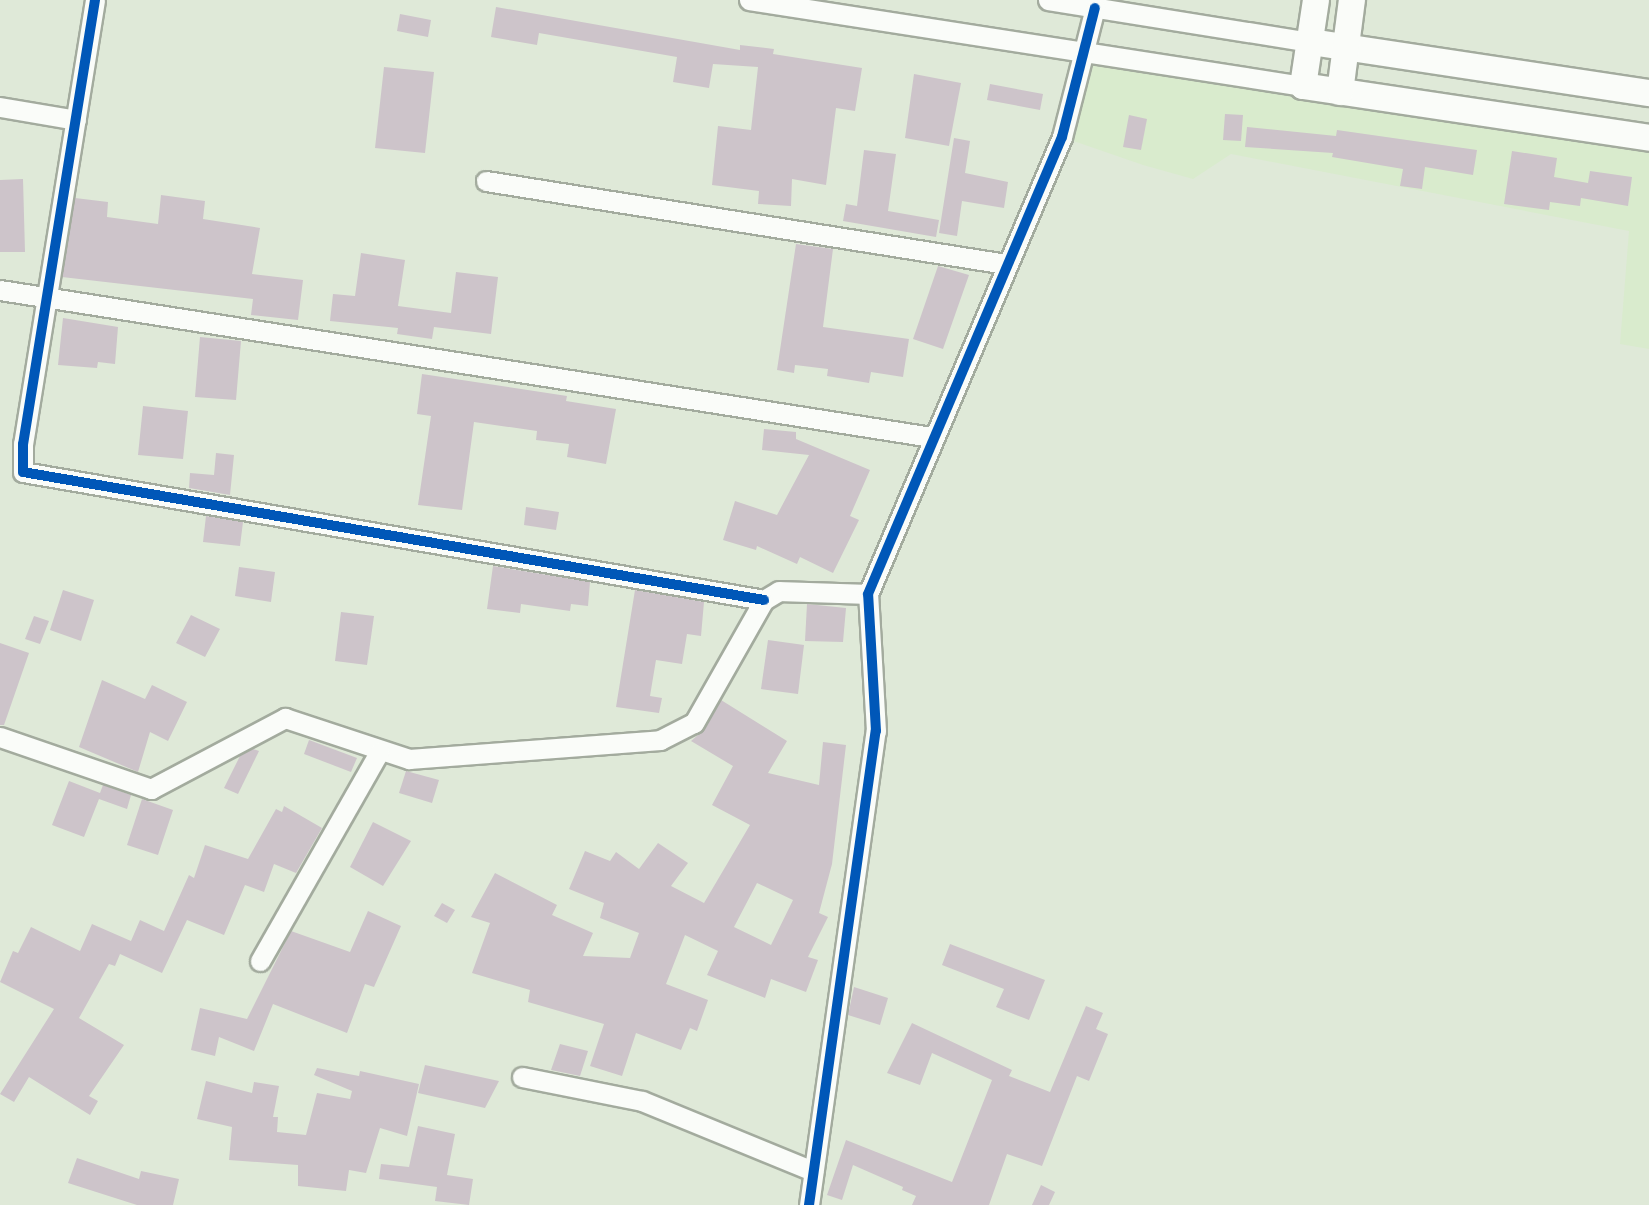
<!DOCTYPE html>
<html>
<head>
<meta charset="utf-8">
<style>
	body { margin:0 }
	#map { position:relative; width:1649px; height:1205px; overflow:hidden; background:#dfe9d8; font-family:Raleway,sans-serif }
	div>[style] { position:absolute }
	.built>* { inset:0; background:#d9ebcd }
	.building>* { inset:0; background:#cdc4ca }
	.roads { filter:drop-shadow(2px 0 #a3ab9e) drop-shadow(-2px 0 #a3ab9e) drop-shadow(0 2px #a3ab9e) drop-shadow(0 -2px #a3ab9e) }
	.street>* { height:19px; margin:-9.5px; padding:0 9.5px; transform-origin:9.5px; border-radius:9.5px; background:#fafcf9 }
	.secondary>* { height:26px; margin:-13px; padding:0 13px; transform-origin:13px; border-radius:13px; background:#fafcf9 }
	.cycleway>* { height:10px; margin:-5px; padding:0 5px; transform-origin:5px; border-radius:5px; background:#0057b8 }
	span { translate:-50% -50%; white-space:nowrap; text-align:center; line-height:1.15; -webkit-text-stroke:7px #fff; paint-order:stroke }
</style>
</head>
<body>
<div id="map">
	<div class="built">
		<i style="clip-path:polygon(1086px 53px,1649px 138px,1649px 349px,1620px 344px,1629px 231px,1231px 154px,1193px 179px,1143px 165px,1062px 137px)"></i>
	</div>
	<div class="building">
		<i style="clip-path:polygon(496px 7px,740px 50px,740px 45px,774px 49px,773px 54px,862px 68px,855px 111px,836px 108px,826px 185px,792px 179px,791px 206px,758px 204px,759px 191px,712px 185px,718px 126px,751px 130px,758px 67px,713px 64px,709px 88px,673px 82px,677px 57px,539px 33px,537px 45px,491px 37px)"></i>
		<i style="clip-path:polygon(400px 14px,431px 20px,428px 37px,397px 31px)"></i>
		<i style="clip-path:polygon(384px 67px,434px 72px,425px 153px,375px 148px)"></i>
		<i style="clip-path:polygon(914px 74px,961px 83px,949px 146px,905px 138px)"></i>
		<i style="clip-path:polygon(990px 84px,1043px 94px,1040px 110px,987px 100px)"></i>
		<i style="clip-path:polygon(1225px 114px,1243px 115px,1241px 141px,1223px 140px)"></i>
		<i style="clip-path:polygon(1129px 115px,1147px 119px,1141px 150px,1123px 147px)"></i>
		<i style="clip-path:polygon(1247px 127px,1336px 136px,1337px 130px,1477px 150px,1473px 175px,1425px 167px,1422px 189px,1400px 186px,1403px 169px,1332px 157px,1333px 153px,1245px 147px)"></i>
		<i style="clip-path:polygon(954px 138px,970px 141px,965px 173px,1008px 182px,1004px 208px,962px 201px,957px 236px,939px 233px)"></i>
		<i style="clip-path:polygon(864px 150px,896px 154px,888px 211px,939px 220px,936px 237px,843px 221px,846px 204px,857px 206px)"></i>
		<i style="clip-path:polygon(1512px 151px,1557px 158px,1554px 177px,1588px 183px,1590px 171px,1632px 177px,1628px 206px,1581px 198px,1580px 206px,1550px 202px,1549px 210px,1504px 204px)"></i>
		<i style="clip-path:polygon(23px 179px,25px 252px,0 252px,0 180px)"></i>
		<i style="clip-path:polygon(161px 195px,205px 201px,203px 219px,260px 228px,252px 274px,303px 280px,298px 320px,251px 315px,253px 299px,62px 277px,75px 198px,108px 202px,107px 217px,158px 224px)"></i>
		<i style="clip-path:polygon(796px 244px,833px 249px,823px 327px,909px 339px,903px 377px,871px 372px,869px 383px,827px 376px,828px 369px,795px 365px,794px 373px,777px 370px)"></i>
		<i style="clip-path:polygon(361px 253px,405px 260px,398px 306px,451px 313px,456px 272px,498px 277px,491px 334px,434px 327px,432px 339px,397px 334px,398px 328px,330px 321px,333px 294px,355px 296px)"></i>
		<i style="clip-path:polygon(938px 266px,969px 275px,943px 349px,913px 339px)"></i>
		<i style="clip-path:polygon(63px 318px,118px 327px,115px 364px,98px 362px,97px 368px,58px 365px)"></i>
		<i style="clip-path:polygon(200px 337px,241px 341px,236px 400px,195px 397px)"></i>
		<i style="clip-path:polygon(422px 374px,567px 396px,566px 401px,616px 409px,606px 464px,567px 457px,569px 444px,536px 440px,537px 431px,474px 422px,462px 510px,418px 505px,431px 416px,417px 414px)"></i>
		<i style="clip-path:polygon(143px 406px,188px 411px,183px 459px,138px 455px)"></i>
		<i style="clip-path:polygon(764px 429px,796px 432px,796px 439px,870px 470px,850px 516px,859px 520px,833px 573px,800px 557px,797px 564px,757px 546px,756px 550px,723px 540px,735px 501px,777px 515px,809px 455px,762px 450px)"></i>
		<i style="clip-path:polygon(216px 453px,234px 455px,230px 495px,189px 488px,190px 473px,214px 475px)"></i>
		<i style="clip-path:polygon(526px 507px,559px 512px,556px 530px,524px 525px)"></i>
		<i style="clip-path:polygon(206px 516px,243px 522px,240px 546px,203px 542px)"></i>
		<i style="clip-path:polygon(493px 566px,590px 582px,588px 606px,571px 604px,570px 611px,521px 604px,520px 613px,487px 609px)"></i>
		<i style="clip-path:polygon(239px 567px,275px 572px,271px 602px,235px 596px)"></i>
		<i style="clip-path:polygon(63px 590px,94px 600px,81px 641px,50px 630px)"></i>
		<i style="clip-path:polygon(635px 590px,704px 602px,701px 636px,687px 634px,682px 664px,656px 660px,650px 696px,662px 698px,659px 713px,616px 707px)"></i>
		<i style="clip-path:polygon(807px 604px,846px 608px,843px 642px,805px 641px)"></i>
		<i style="clip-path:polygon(341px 612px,374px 616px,367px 665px,335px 661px)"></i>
		<i style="clip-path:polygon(191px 615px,220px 629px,205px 657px,176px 643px)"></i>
		<i style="clip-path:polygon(34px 616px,49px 621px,40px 644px,25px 639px)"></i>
		<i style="clip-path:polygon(768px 640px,804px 645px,798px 694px,761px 689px)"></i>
		<i style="clip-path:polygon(0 643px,29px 653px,4px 725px,0 725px)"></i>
		<i style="clip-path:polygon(102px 680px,145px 699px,152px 685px,187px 702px,168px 741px,150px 732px,138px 772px,79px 747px)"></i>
		<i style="clip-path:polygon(evenodd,721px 700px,787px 741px,768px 773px,819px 785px,823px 742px,846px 745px,832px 864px,819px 913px,828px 917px,808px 957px,818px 960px,806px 992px,771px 979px,765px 998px,707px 975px,718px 951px,685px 935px,666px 984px,708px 1000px,697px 1031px,690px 1028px,681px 1050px,636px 1033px,622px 1076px,590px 1066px,604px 1024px,528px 1002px,530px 990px,472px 973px,490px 923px,471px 917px,495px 873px,557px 905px,552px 915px,593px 933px,583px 956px,630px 958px,639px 933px,600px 918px,604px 903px,569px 889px,585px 851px,610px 861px,616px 852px,639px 869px,658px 843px,688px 863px,671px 886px,704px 903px,750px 825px,712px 805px,733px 766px,691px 741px,705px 729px,721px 700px,757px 883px,793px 900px,771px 945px,734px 927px,757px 883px)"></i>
		<i style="clip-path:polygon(309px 740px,357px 758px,351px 772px,304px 754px)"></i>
		<i style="clip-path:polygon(253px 749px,259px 751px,238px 794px,224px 788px,240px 756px)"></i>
		<i style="clip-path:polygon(406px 771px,439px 780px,432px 803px,399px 793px)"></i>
		<i style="clip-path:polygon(69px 781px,100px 793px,103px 785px,131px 795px,127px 809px,99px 799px,84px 837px,52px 825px)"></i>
		<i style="clip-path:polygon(142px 799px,173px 810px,158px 855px,127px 845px)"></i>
		<i style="clip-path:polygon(284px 806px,322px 828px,296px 873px,274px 864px,264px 892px,245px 885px,224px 935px,187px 920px,162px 973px,120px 954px,115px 966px,109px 964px,79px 1018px,124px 1045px,89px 1096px,98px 1101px,90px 1115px,29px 1077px,14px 1102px,0 1094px,54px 1009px,0 982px,13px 951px,18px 953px,31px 927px,80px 951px,92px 924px,131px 941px,140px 920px,164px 931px,189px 875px,194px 878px,205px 845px,248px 859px,276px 809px,282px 812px)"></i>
		<i style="clip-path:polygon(373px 822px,411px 841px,383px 886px,350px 867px)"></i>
		<i style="clip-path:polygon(442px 903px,455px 910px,447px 923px,434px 916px)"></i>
		<i style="clip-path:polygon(368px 911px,401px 926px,374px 987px,365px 984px,347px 1033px,273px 1004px,254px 1051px,219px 1037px,215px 1056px,191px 1050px,200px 1008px,247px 1019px,291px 931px,350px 952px)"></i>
		<i style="clip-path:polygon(950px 944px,1045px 980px,1029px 1020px,996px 1007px,1004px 989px,942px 965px)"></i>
		<i style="clip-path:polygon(854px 987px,888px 998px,880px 1025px,848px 1015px)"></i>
		<i style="clip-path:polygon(1086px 1006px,1103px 1013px,1096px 1029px,1108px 1034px,1089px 1081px,1077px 1076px,1042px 1166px,1007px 1154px,989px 1205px,912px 1205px,916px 1196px,902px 1190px,903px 1187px,853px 1165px,842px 1200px,827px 1195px,846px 1140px,952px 1182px,992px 1080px,932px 1053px,920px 1085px,887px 1073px,912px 1023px,1012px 1070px,1009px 1076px,1050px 1092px)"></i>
		<i style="clip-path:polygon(560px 1044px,588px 1051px,580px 1076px,551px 1070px)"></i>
		<i style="clip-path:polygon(425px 1065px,499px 1081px,485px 1108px,418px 1093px)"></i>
		<i style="clip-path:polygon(317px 1068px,359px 1076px,360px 1071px,419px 1084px,407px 1136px,380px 1128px,366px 1173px,349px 1170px,346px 1191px,298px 1186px,298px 1165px,229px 1160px,232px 1127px,197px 1119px,206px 1081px,252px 1093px,254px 1082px,279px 1086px,273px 1117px,278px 1117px,277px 1132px,306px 1135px,317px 1093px,350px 1099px,352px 1091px,314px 1075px)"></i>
		<i style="clip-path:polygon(418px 1126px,455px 1134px,447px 1175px,473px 1179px,469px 1205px,435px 1201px,437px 1187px,379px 1179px,381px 1164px,409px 1167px)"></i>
		<i style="clip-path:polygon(77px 1158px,139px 1179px,141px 1171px,179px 1179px,173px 1205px,137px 1205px,68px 1183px)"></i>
		<i style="clip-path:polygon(1041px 1185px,1055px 1192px,1049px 1205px,1032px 1205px)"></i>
	</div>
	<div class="roads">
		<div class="street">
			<i style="left:95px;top:0;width:450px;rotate:99.2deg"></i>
			<i style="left:23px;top:444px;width:28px;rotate:90deg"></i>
			<i style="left:23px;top:472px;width:752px;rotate:9.8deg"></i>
			<i style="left:749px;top:0;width:561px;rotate:8.82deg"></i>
			<i style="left:1048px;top:0;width:266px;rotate:9.1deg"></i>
			<i style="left:0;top:107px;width:77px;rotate:9.7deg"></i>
			<i style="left:486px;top:181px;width:527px;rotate:9.07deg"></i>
			<i style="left:0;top:290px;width:943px;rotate:8.97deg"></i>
			<i style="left:0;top:737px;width:160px;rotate:19deg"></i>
			<i style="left:151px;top:789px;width:152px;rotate:-27.9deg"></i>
			<i style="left:285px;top:718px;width:131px;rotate:18.3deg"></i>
			<i style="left:409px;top:759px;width:252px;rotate:-4.3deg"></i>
			<i style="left:660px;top:740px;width:38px;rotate:-27deg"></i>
			<i style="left:694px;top:723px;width:142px;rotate:-60.4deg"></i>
			<i style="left:764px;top:600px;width:17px;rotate:-31deg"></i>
			<i style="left:779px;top:591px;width:89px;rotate:1.9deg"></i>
			<i style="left:260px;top:961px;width:241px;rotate:-60.3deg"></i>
			<i style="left:522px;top:1077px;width:122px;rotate:11.3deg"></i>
			<i style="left:642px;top:1101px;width:185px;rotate:22.3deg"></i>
			<i style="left:809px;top:1205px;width:479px;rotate:-82deg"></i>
			<i style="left:876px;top:731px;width:137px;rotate:-93.3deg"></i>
			<i style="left:868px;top:594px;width:496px;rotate:-67deg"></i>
			<i style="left:1062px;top:137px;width:133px;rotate:-75.7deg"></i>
		</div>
		<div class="secondary">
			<i style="left:1316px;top:0;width:87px;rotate:98.6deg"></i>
			<i style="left:1303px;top:86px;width:350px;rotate:8.5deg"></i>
			<i style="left:1311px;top:42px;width:342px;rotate:8.6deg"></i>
			<i style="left:1340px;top:92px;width:93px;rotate:-82.6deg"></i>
		</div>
	</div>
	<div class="cycleway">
		<i style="left:95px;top:0;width:450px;rotate:99.2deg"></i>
		<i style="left:23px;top:444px;width:28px;rotate:90deg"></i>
		<i style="left:23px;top:472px;width:752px;rotate:9.8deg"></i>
		<i style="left:809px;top:1205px;width:479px;rotate:-82deg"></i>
		<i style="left:876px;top:731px;width:137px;rotate:-93.3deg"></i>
		<i style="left:868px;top:594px;width:496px;rotate:-67deg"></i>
		<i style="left:1062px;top:137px;width:133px;rotate:-75.7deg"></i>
	</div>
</div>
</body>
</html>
